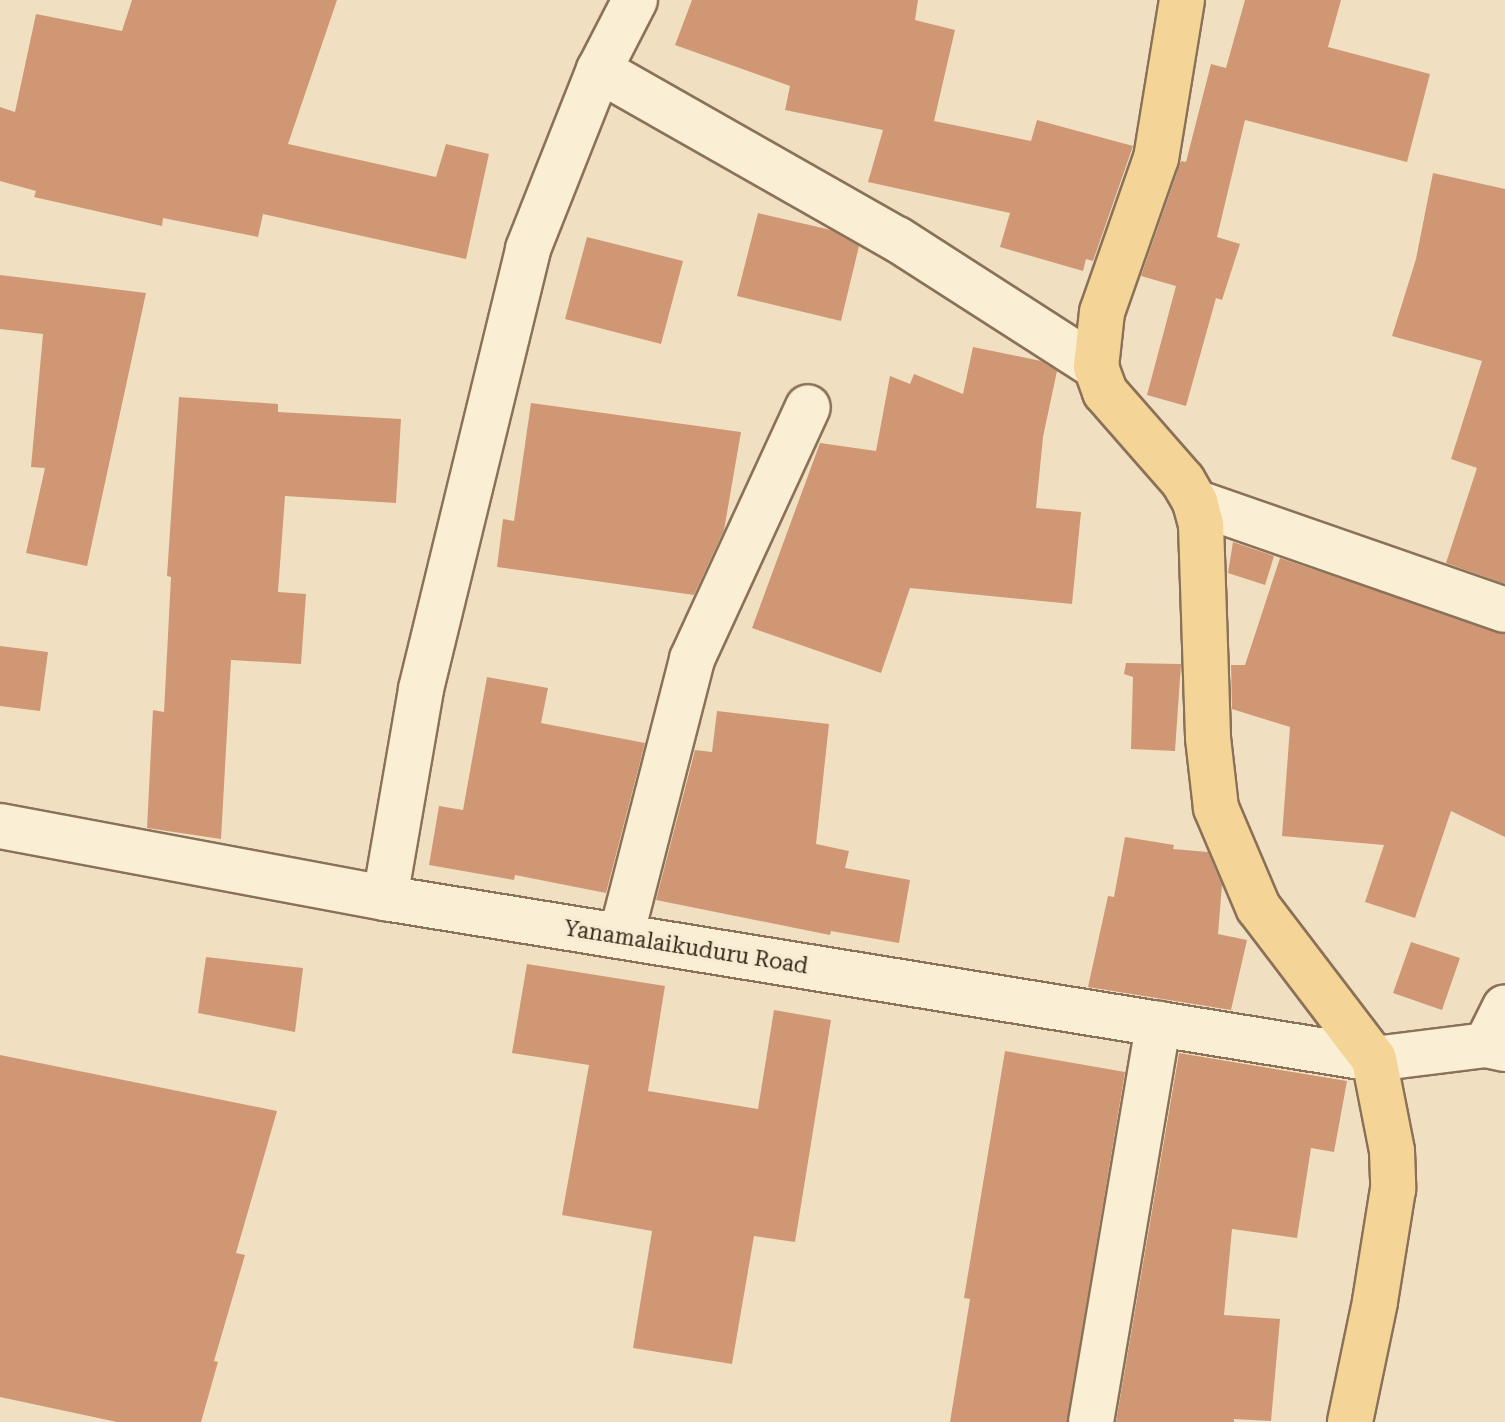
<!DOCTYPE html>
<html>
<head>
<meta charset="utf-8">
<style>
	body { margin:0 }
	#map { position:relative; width:1505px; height:1422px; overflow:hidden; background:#f0e0c1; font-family:"Roboto Serif",serif }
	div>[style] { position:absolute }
	.building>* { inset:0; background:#d09775 }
	.roads { filter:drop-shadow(2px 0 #8a7158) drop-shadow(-2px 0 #8a7158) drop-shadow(0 2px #8a7158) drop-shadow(0 -2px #8a7158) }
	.minor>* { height:44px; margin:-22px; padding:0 22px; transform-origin:22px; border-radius:22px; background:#faeed5 }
	.major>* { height:44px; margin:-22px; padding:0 22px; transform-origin:22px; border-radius:22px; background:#f5d497 }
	span { translate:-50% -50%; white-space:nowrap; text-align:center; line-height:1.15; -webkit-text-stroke:6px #f7ebd1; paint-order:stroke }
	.street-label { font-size:22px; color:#39291d }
</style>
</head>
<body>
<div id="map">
	<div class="building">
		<i style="clip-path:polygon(132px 0,337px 0,288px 144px,436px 177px,446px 144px,489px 154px,466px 259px,263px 214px,258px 237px,163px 218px,162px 226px,34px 197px,36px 191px,0 181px,0 107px,15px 112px,36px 14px,122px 31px)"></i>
		<i style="clip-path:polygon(692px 0,918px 0,915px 20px,955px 30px,934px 121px,1031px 141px,1037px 120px,1133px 146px,1093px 261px,1086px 259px,1083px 271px,1000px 247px,1010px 213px,868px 182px,883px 130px,785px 110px,790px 86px,675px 45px)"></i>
		<i style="clip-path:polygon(1245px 0,1341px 0,1328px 47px,1430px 74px,1407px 162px,1245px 120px,1217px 237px,1240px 244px,1222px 300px,1216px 298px,1186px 406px,1147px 395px,1176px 286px,1141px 276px,1181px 161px,1186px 162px,1211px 64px,1226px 68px)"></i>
		<i style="clip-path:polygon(1433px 173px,1505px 189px,1505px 584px,1446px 563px,1477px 468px,1451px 459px,1482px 361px,1392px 336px,1416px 259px)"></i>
		<i style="clip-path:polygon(758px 213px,831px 230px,859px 246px,841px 321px,737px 296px)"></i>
		<i style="clip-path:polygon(587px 237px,683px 261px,661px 344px,565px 319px)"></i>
		<i style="clip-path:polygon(0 275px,146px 293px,87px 566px,26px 553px,45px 468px,31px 467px,43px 334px,0 329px)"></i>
		<i style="clip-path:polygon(973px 347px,1041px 361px,1057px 371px,1043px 437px,1036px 508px,1081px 512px,1072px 604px,910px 588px,881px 673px,752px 628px,820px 443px,876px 451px,890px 376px,910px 384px,914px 374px,963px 394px)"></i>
		<i style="clip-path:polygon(179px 397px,278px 404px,278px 412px,401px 419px,396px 503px,285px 496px,278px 592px,306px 594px,301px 664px,231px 660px,221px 839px,147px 828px,153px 710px,164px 712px,171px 577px,167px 576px)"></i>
		<i style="clip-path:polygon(531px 403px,741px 432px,724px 530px,694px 595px,497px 567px,503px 519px,514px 521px)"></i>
		<i style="clip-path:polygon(1233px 542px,1274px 556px,1265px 585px,1228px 573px)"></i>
		<i style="clip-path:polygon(1280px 558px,1505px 634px,1505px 837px,1451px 811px,1415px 918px,1365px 902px,1384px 845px,1282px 836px,1290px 727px,1232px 709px,1231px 665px,1245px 665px)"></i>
		<i style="clip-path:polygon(0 646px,48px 652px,40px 711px,0 706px)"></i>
		<i style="clip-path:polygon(1126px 663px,1181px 664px,1175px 751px,1131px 749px,1133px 677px,1124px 674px)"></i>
		<i style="clip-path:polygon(487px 677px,548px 688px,541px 723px,645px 743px,606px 893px,515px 875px,514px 880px,429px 865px,439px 806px,463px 810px)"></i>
		<i style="clip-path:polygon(717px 711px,829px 724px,816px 844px,849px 851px,845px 868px,910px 880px,899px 943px,831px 931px,830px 935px,656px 900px,695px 750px,712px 752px)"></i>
		<i style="clip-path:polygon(1125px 837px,1174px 845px,1173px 849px,1208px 852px,1222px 885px,1218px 934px,1247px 940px,1231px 1010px,1088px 987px,1108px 896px,1114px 897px)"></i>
		<i style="clip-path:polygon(1411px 942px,1460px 958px,1442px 1010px,1393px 993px)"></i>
		<i style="clip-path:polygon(206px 957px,303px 968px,295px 1032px,198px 1013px)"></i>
		<i style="clip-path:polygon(527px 964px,665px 986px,648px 1091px,758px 1109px,774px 1010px,831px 1020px,795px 1242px,754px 1236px,732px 1364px,633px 1348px,652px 1231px,562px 1215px,589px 1065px,512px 1053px)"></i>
		<i style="clip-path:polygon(1005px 1051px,1125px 1072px,1067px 1422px,950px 1422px,970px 1299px,964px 1298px)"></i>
		<i style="clip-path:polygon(1179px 1053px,1347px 1081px,1334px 1152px,1311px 1148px,1297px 1238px,1232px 1229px,1224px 1315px,1280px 1319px,1271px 1421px,1234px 1419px,1234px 1422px,1116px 1422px)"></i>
		<i style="clip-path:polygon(0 1055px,277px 1111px,236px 1253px,245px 1255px,214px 1361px,218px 1362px,201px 1422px,117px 1422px,0 1397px)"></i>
	</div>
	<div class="roads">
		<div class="minor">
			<i style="left:635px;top:0;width:79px;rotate:117.2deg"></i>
			<i style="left:599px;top:70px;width:343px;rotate:29.6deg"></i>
			<i style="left:897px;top:239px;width:237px;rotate:32.7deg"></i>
			<i style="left:1195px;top:502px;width:328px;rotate:19.2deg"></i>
			<i style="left:0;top:826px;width:392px;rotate:10.6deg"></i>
			<i style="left:385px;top:898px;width:1002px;rotate:9.25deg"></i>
			<i style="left:1374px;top:1059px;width:113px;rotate:-7.1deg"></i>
			<i style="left:1486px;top:1045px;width:19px;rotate:12deg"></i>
			<i style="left:385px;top:898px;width:212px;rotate:-80.2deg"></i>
			<i style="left:421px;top:689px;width:453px;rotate:-76.3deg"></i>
			<i style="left:528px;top:249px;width:193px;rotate:-68.4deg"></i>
			<i style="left:621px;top:936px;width:286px;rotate:-75.6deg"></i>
			<i style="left:692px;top:659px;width:277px;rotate:-65.3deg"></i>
			<i style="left:1486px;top:1045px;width:42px;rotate:-63.4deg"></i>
			<i style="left:1091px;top:1422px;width:404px;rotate:-80.4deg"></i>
		</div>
		<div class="major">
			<i style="left:1182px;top:0;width:160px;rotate:99.3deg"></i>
			<i style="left:1156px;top:158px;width:163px;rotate:109.3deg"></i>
			<i style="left:1102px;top:312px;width:55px;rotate:96.2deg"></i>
			<i style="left:1096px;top:367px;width:27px;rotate:70deg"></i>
			<i style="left:1105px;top:392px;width:118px;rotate:48.8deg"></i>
			<i style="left:1183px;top:481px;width:24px;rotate:60deg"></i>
			<i style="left:1195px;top:502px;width:24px;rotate:75deg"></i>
			<i style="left:1201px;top:525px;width:213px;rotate:88.1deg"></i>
			<i style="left:1208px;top:738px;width:70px;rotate:83.5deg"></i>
			<i style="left:1216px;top:808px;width:108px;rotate:67deg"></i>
			<i style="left:1258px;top:907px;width:191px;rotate:52.7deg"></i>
			<i style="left:1374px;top:1059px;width:94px;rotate:78.9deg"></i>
			<i style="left:1392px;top:1151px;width:38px;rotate:88deg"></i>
			<i style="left:1393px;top:1189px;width:114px;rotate:99.1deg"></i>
			<i style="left:1375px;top:1302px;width:123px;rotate:101.8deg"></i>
		</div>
	</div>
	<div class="street-label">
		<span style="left:686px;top:947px;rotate:9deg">Yanamalaikuduru Road</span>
	</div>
</div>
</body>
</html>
